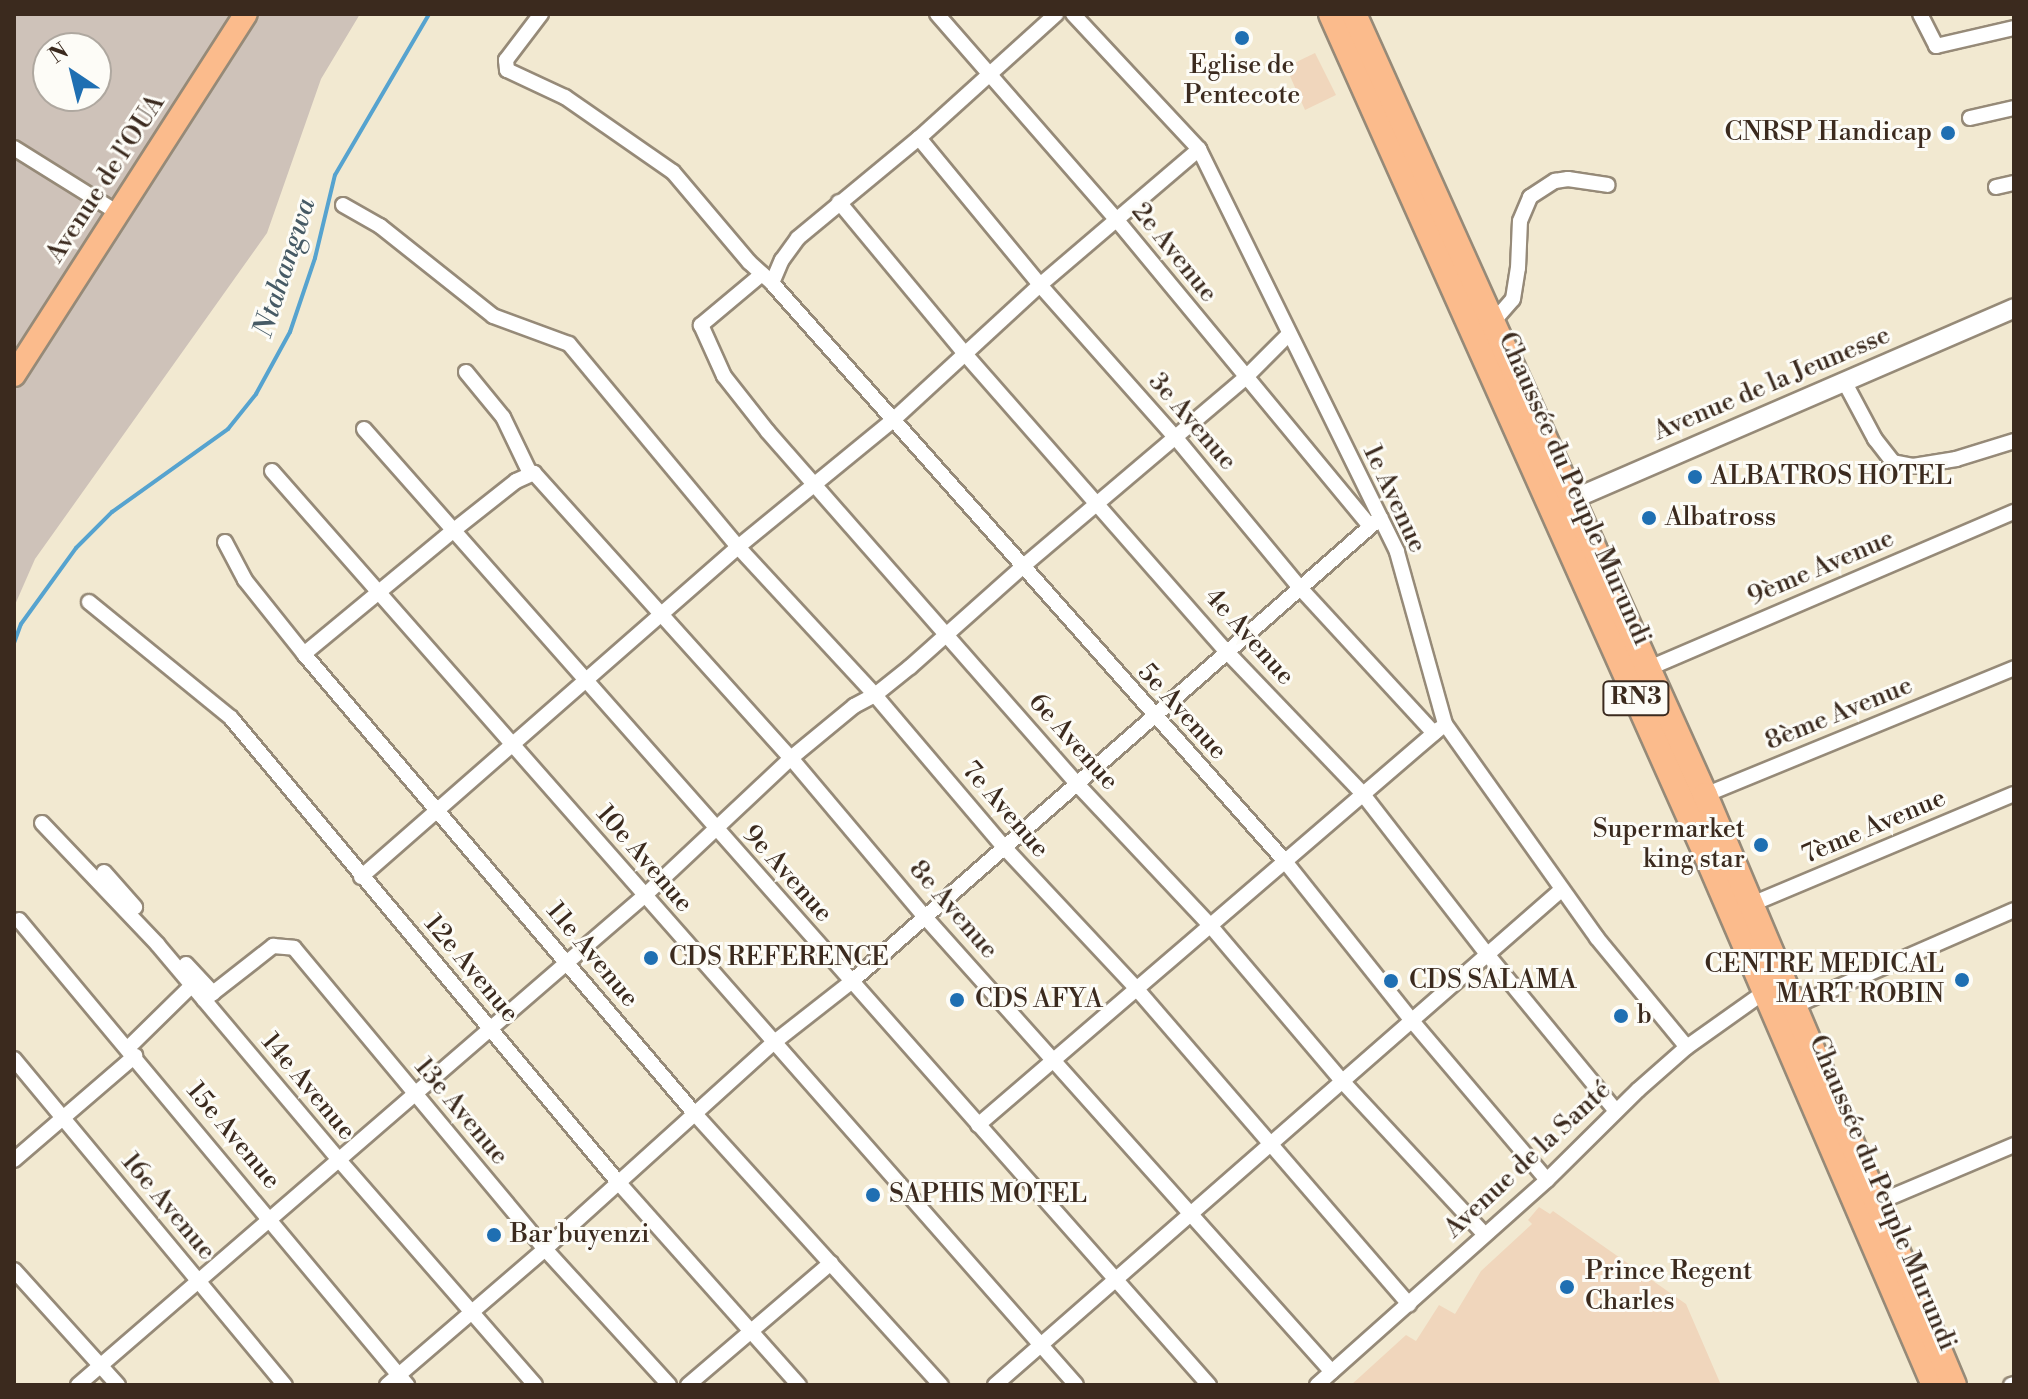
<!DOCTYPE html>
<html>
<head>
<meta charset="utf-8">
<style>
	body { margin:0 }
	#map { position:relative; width:2028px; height:1399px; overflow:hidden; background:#f2e9d1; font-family:"Libre Bodoni",serif }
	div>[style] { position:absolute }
	.built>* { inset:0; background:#f0d6bc }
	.industrial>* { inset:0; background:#cec2b9 }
	.stream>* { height:4px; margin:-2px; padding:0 2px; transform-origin:2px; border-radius:2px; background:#56a3cf }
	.roads { filter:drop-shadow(2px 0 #968a78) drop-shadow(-2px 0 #968a78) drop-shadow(0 2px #968a78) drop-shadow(0 -2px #968a78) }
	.minor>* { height:14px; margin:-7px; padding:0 7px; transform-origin:7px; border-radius:7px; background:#fff }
	.tertiary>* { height:18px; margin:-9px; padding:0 9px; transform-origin:9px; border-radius:9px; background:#fff }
	.primary>* { height:22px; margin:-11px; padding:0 11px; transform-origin:11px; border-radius:11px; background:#fbbb8c }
	.trunk>* { height:24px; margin:-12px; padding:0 12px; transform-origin:12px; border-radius:12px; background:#fbbb8c }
	.dots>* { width:22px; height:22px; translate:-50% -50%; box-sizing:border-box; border:4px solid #fdfcf7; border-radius:50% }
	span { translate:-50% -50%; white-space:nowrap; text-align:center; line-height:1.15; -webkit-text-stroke:6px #fdfcf7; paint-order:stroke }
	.shield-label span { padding:2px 6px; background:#fdfcf7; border:2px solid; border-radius:6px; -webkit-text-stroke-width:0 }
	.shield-label { font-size:24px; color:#3b2a1e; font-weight:700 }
	.poi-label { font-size:26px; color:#3b2a1e }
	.right { translate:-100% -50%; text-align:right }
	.left { translate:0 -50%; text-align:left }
	.street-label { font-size:26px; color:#3b2a1e }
	.water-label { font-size:28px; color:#465a65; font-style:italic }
	.frame { position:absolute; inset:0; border:16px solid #3b2a1e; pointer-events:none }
	.north { position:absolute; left:32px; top:32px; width:80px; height:80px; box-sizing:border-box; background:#fdfcf7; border:2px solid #afa8a0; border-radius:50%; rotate:325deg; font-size:22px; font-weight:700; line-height:32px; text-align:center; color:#3b2a1e }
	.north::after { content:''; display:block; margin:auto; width:28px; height:36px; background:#1f6fb2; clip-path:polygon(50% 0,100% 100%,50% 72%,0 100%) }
</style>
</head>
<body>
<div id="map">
	<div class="built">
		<i style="clip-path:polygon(1315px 53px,1336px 95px,1305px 110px,1286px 67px)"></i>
		<i style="clip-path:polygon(1539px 1207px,1550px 1214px,1553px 1211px,1686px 1304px,1721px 1385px,1351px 1385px,1406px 1335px,1416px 1341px,1439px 1305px,1455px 1314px,1481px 1271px,1532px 1224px,1528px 1220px)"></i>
	</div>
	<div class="industrial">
		<i style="clip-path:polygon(evenodd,14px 14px,360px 14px,321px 79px,267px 233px,35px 559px,14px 607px,14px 14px,48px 48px,96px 48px,96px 96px,48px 96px,48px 48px)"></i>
	</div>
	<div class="stream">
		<i style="left:14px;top:643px;width:20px;rotate:-70deg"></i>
		<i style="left:21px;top:624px;width:94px;rotate:-54.1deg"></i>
		<i style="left:76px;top:548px;width:51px;rotate:-45deg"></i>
		<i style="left:112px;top:512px;width:143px;rotate:-35.6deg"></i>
		<i style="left:228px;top:429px;width:45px;rotate:-51.3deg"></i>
		<i style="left:256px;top:394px;width:71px;rotate:-61.3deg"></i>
		<i style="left:290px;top:332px;width:78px;rotate:-71.3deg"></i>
		<i style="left:315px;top:258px;width:85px;rotate:-76.5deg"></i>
		<i style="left:335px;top:175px;width:186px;rotate:-59.7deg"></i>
	</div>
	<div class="roads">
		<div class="minor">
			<i style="left:541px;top:14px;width:58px;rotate:127.3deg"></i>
			<i style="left:506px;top:60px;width:10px;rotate:84deg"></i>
			<i style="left:507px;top:70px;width:64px;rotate:25deg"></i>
			<i style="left:565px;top:97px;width:131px;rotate:34.8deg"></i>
			<i style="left:673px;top:172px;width:118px;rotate:49.8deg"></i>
			<i style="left:749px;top:262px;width:31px;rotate:42deg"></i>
			<i style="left:772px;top:283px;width:771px;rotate:48.42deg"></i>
			<i style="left:1284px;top:860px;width:207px;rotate:51.5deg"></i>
			<i style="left:1413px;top:1022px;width:207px;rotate:49.7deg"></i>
			<i style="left:937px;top:14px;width:272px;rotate:48.9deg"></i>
			<i style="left:1116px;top:219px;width:398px;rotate:50.4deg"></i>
			<i style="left:1073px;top:14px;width:185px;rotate:47deg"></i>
			<i style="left:1199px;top:149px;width:449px;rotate:63.8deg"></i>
			<i style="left:1397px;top:552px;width:179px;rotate:74.4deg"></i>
			<i style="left:1445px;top:724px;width:262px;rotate:54.6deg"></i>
			<i style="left:1597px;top:938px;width:141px;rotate:50.5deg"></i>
			<i style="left:1920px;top:14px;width:36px;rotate:63deg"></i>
			<i style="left:1936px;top:46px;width:80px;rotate:-13deg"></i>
			<i style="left:1970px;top:118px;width:45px;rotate:-12.8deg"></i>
			<i style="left:919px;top:138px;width:190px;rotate:50.5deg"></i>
			<i style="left:1040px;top:285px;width:205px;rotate:48.4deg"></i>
			<i style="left:1176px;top:438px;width:196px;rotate:50.4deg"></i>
			<i style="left:1301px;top:589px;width:196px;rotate:47.3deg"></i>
			<i style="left:14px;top:148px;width:123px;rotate:32deg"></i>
			<i style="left:1996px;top:187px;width:18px;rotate:-13deg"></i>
			<i style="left:839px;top:202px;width:197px;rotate:50.3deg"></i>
			<i style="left:965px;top:354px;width:397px;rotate:48.7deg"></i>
			<i style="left:1227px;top:652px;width:195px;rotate:46.2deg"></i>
			<i style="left:1362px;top:793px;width:204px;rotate:52.2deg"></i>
			<i style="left:1487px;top:954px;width:203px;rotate:50.6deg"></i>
			<i style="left:343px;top:205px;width:43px;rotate:29.6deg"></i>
			<i style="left:380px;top:226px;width:144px;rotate:38.5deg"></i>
			<i style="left:493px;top:316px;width:81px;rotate:20.2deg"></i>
			<i style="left:569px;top:344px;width:264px;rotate:50.2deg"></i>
			<i style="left:738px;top:547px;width:202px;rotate:47.2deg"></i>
			<i style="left:875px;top:695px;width:199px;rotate:49.7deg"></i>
			<i style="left:1004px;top:847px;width:193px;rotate:46.9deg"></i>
			<i style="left:1136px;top:988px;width:418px;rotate:49.2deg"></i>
			<i style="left:762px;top:274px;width:80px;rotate:140.1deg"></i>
			<i style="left:701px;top:325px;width:56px;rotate:65.7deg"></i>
			<i style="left:724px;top:376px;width:71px;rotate:51.8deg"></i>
			<i style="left:768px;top:432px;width:468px;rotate:48.7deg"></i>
			<i style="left:1077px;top:784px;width:192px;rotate:46.7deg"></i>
			<i style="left:1209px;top:924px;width:206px;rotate:49.7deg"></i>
			<i style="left:1342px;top:1081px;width:209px;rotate:47.1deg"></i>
			<i style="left:772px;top:283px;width:25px;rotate:-67deg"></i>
			<i style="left:782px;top:260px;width:27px;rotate:-54deg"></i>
			<i style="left:798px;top:238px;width:157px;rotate:-39.6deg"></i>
			<i style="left:919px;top:138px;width:185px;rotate:-42.1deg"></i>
			<i style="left:1493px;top:322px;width:30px;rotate:-49deg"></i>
			<i style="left:1513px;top:299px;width:31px;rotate:-81deg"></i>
			<i style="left:1518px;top:268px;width:47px;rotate:-87.6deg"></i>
			<i style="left:1520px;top:221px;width:26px;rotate:-67deg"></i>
			<i style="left:1530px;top:197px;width:30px;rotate:-33deg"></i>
			<i style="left:1555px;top:181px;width:13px;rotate:-9deg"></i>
			<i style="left:1568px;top:179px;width:40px;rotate:8.5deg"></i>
			<i style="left:466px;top:372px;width:58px;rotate:50.6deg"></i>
			<i style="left:503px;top:417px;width:62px;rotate:64.3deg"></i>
			<i style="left:1844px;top:381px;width:66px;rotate:61.9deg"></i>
			<i style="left:1875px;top:439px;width:29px;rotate:52deg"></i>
			<i style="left:1893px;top:462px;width:20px;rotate:11deg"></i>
			<i style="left:1913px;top:466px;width:44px;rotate:-9.2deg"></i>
			<i style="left:1956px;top:459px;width:61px;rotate:-17.2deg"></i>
			<i style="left:364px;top:429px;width:1276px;rotate:48.53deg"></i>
			<i style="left:272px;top:471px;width:1217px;rotate:48.66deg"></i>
			<i style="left:225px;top:542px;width:43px;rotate:62.2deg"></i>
			<i style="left:245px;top:580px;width:95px;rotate:51.4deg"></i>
			<i style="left:304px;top:654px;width:604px;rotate:49.64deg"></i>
			<i style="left:695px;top:1114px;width:366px;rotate:47.8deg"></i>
			<i style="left:89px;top:602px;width:183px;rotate:39.2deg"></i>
			<i style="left:231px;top:718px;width:604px;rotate:50.17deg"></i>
			<i style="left:618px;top:1182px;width:272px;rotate:48.3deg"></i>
			<i style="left:304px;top:654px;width:195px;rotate:-39.6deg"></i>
			<i style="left:454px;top:530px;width:79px;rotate:-38.3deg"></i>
			<i style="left:516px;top:481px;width:20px;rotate:-24deg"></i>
			<i style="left:534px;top:473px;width:384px;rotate:48deg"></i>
			<i style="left:791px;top:758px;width:208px;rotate:49.9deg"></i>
			<i style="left:925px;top:917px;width:610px;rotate:48.19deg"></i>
			<i style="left:1647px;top:669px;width:399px;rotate:-23.2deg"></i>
			<i style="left:1700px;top:797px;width:339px;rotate:-22.3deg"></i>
			<i style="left:42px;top:823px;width:168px;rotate:46.4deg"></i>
			<i style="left:158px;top:945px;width:281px;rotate:49.9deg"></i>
			<i style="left:339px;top:1160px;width:298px;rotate:48.9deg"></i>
			<i style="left:104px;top:872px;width:47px;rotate:48.5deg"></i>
			<i style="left:361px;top:877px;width:501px;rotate:-41.2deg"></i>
			<i style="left:738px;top:547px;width:199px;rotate:-39.3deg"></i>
			<i style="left:892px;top:421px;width:201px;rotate:-42.6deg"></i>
			<i style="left:1040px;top:285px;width:209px;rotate:-40.5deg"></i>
			<i style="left:1752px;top:904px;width:284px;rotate:-22.8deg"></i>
			<i style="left:19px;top:920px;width:606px;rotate:50.16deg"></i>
			<i style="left:186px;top:964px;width:40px;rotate:47deg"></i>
			<i style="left:204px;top:1000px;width:88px;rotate:-38deg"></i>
			<i style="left:273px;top:946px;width:21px;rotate:5deg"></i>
			<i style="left:294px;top:948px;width:392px;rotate:50.2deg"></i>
			<i style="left:545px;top:1249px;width:184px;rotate:47.6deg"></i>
			<i style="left:1792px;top:1007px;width:242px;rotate:-23.6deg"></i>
			<i style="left:128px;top:1048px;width:90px;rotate:-44.5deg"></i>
			<i style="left:14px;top:1059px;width:424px;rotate:50.3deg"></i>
			<i style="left:978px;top:1125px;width:608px;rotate:-40.66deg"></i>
			<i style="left:14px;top:1160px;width:160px;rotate:-40.7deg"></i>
			<i style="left:1879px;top:1202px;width:147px;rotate:-22.9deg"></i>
			<i style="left:14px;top:1270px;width:155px;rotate:47.9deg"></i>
			<i style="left:78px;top:1385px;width:747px;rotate:-40.82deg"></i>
			<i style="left:643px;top:897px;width:203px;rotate:-43.2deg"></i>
			<i style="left:791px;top:758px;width:82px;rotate:-39.5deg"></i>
			<i style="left:854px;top:706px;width:24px;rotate:-28deg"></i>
			<i style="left:875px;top:695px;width:45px;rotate:-38.7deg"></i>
			<i style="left:910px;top:667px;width:149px;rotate:-41.7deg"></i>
			<i style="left:1021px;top:568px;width:294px;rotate:-40.3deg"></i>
			<i style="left:1245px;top:378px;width:61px;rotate:-45deg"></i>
			<i style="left:387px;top:1385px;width:208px;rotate:-40.7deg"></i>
			<i style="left:545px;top:1249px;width:306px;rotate:-42.1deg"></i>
			<i style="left:772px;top:1044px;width:100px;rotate:-38.1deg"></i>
			<i style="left:851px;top:982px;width:704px;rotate:-41.25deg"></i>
			<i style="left:688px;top:1385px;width:188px;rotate:-40.5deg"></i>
			<i style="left:995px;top:1385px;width:752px;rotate:-41.17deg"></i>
			<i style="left:1317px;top:1385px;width:308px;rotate:-41.7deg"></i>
			<i style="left:1547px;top:1180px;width:128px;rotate:-44.7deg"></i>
			<i style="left:1638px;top:1090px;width:65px;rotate:-41.3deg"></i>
			<i style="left:1687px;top:1047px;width:102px;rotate:-35.4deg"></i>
			<i style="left:2011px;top:1385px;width:3px;rotate:-18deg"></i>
		</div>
		<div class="tertiary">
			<i style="left:1562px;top:504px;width:493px;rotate:-23.4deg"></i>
		</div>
		<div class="primary">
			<i style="left:14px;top:375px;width:429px;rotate:-57.3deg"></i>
		</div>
		<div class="trunk">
			<i style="left:1331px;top:14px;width:923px;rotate:65.96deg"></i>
			<i style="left:1707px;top:857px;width:575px;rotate:66.74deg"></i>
			<i style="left:1354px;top:14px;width:856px;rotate:65.8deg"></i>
			<i style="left:1705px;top:795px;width:640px;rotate:67.12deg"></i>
		</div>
	</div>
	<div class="dots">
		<i style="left:1242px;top:38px;background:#1f6fb2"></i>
		<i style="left:1948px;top:133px;background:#1f6fb2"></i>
		<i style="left:1695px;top:477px;background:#1f6fb2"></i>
		<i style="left:1649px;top:518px;background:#1f6fb2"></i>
		<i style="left:1761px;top:845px;background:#1f6fb2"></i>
		<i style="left:651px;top:958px;background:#1f6fb2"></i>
		<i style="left:1962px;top:980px;background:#1f6fb2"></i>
		<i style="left:1391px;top:981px;background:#1f6fb2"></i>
		<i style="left:957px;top:1000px;background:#1f6fb2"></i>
		<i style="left:1621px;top:1016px;background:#1f6fb2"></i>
		<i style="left:873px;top:1195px;background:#1f6fb2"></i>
		<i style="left:494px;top:1235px;background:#1f6fb2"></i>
		<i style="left:1567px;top:1287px;background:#1f6fb2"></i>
	</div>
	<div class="shield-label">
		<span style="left:1636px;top:698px">RN3</span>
	</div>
	<div class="poi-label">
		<span style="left:1242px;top:81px">Eglise de<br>Pentecote</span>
		<span class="right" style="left:1932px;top:133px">CNRSP Handicap</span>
		<span class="left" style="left:1711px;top:477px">ALBATROS HOTEL</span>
		<span class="left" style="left:1665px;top:518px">Albatross</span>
		<span class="right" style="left:1745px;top:845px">Supermarket<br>king star</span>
		<span class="left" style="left:669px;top:958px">CDS REFERENCE</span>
		<span class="right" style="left:1944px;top:980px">CENTRE MEDICAL<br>MART ROBIN</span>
		<span class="left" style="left:1409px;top:981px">CDS SALAMA</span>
		<span class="left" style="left:975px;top:1000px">CDS AFYA</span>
		<span class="left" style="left:1637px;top:1016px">b</span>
		<span class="left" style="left:889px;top:1195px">SAPHIS MOTEL</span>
		<span class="left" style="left:510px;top:1235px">Bar buyenzi</span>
		<span class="left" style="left:1585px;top:1287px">Prince Regent<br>Charles</span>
	</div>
	<div class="street-label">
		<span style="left:106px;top:179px;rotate:-57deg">Avenue de l'OUA</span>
		<span style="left:1174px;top:253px;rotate:51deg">2e Avenue</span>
		<span style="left:1772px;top:384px;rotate:-23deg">Avenue de la Jeunesse</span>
		<span style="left:1192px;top:422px;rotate:49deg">3e Avenue</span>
		<span style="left:1574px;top:489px;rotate:66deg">Chaussée du Peuple Murundi</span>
		<span style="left:1394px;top:499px;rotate:65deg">1e Avenue</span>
		<span style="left:1821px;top:568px;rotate:-23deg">9ème Avenue</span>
		<span style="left:1249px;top:637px;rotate:48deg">4e Avenue</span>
		<span style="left:1182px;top:712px;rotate:48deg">5e Avenue</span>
		<span style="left:1839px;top:714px;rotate:-22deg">8ème Avenue</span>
		<span style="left:1073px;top:742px;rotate:48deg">6e Avenue</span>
		<span style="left:1005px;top:810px;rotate:49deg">7e Avenue</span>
		<span style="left:1874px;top:827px;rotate:-23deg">7ème Avenue</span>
		<span style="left:644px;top:859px;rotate:49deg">10e Avenue</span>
		<span style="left:787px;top:874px;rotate:48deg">9e Avenue</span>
		<span style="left:953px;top:910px;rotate:49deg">8e Avenue</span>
		<span style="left:592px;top:955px;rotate:50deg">11e Avenue</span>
		<span style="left:471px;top:969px;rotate:50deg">12e Avenue</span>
		<span style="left:308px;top:1087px;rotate:50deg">14e Avenue</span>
		<span style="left:461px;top:1112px;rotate:50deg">13e Avenue</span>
		<span style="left:233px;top:1136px;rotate:50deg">15e Avenue</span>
		<span style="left:1528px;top:1160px;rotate:-43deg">Avenue de la Santé</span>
		<span style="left:1882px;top:1193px;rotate:67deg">Chaussée du Peuple Murundi</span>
		<span style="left:168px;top:1207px;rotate:50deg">16e Avenue</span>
	</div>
	<div class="water-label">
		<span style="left:285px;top:268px;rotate:-72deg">Ntahangwa</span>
	</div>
	<div class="frame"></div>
	<div class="north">N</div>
</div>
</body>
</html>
